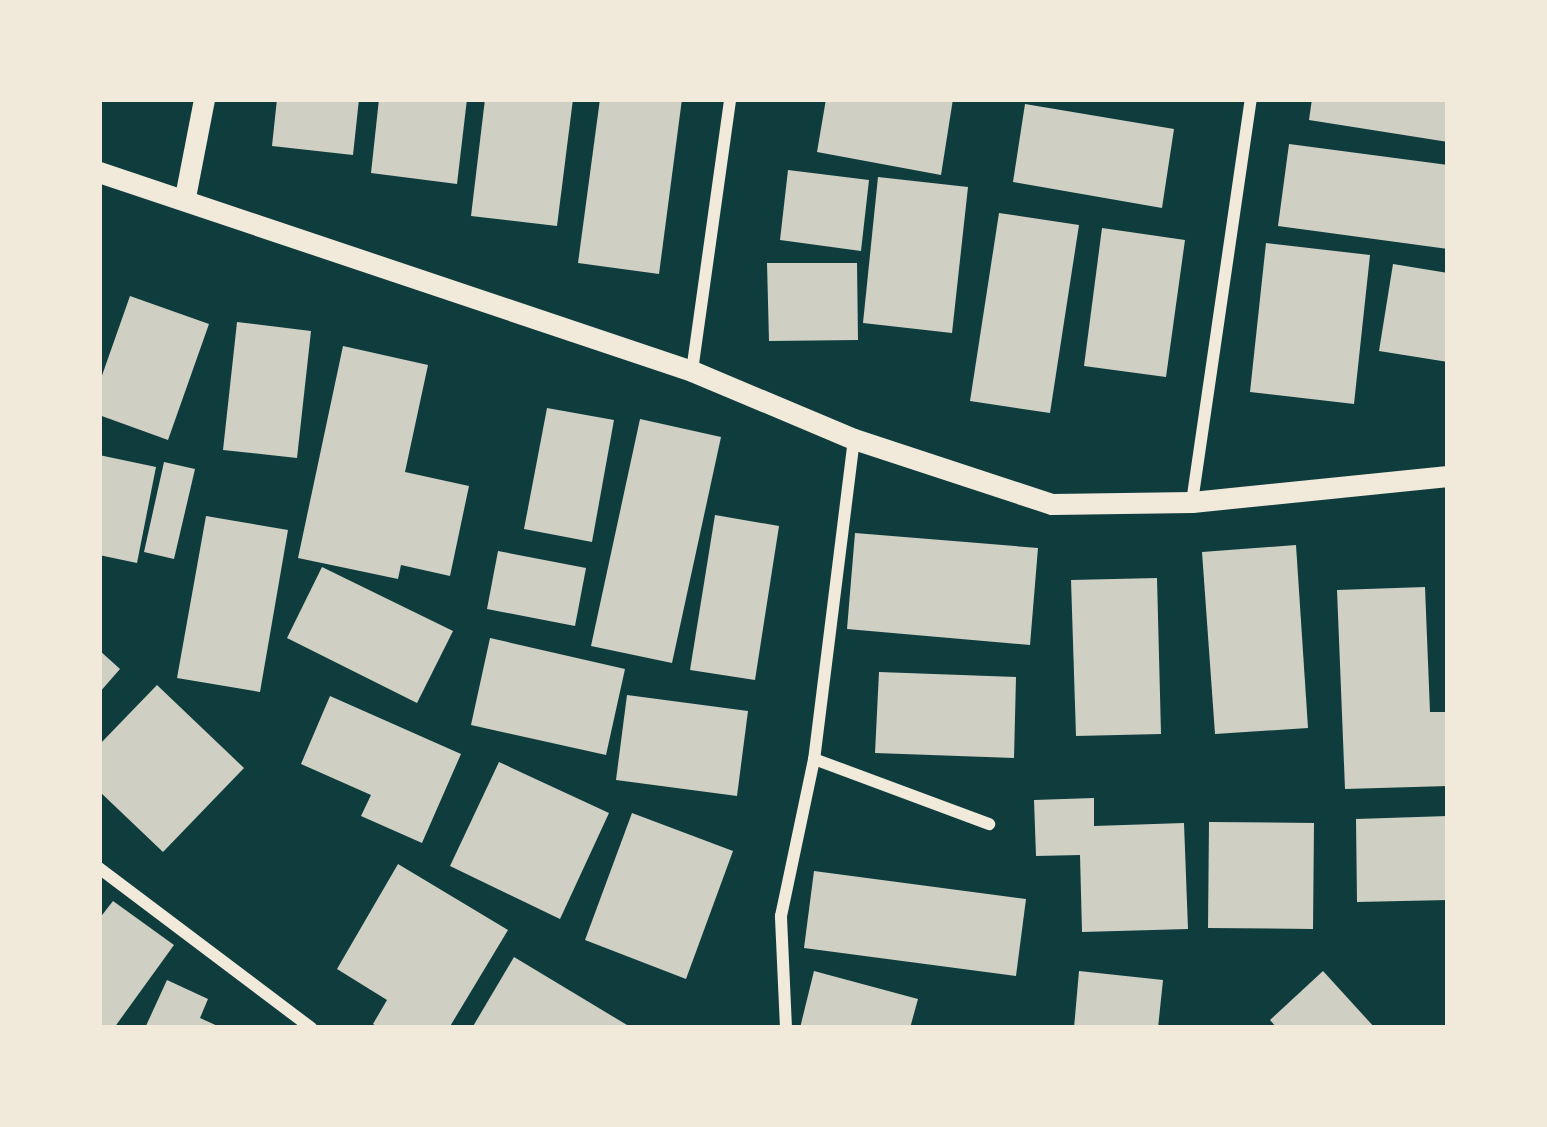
<!DOCTYPE html>
<html>
<head>
<meta charset="utf-8">
<style>
	body { margin:0 }
	#map { position:relative; width:1547px; height:1127px; overflow:hidden; background:#0f3d3e; font-family:"Asap Condensed",sans-serif }
	div>[style] { position:absolute }
	.building>* { inset:0; background:#cfcfc3 }
	.minor>* { height:12px; margin:-6px; padding:0 6px; transform-origin:6px; border-radius:6px; background:#f1e9da }
	.tertiary>* { height:21px; margin:-10.5px; padding:0 10.5px; transform-origin:10.5px; border-radius:10.5px; background:#f1e9da }
	span { translate:-50% -50%; white-space:nowrap; text-align:center; line-height:1.15; -webkit-text-stroke:9px #f1e9da; paint-order:stroke }
	.frame { position:absolute; inset:0; border:102px solid #f1e9da; pointer-events:none }
</style>
</head>
<body>
<div id="map">
	<div class="building">
		<i style="clip-path:polygon(277px 99px,359px 99px,353px 155px,272px 146px)"></i>
		<i style="clip-path:polygon(379px 99px,467px 99px,457px 184px,371px 173px)"></i>
		<i style="clip-path:polygon(485px 99px,573px 99px,557px 226px,471px 216px)"></i>
		<i style="clip-path:polygon(600px 99px,682px 99px,659px 274px,578px 263px)"></i>
		<i style="clip-path:polygon(826px 99px,953px 99px,941px 175px,817px 152px)"></i>
		<i style="clip-path:polygon(1312px 99px,1448px 99px,1448px 142px,1309px 120px)"></i>
		<i style="clip-path:polygon(1025px 104px,1174px 129px,1162px 208px,1013px 182px)"></i>
		<i style="clip-path:polygon(1289px 144px,1448px 165px,1448px 249px,1278px 226px)"></i>
		<i style="clip-path:polygon(788px 170px,869px 180px,861px 251px,780px 240px)"></i>
		<i style="clip-path:polygon(878px 177px,968px 187px,952px 333px,863px 323px)"></i>
		<i style="clip-path:polygon(999px 213px,1079px 225px,1050px 413px,970px 401px)"></i>
		<i style="clip-path:polygon(1102px 228px,1185px 240px,1166px 377px,1084px 366px)"></i>
		<i style="clip-path:polygon(1266px 243px,1370px 255px,1354px 404px,1250px 392px)"></i>
		<i style="clip-path:polygon(767px 263px,857px 263px,858px 340px,769px 341px)"></i>
		<i style="clip-path:polygon(1393px 264px,1448px 273px,1448px 362px,1379px 351px)"></i>
		<i style="clip-path:polygon(130px 296px,209px 324px,168px 440px,99px 415px,99px 384px)"></i>
		<i style="clip-path:polygon(237px 322px,311px 331px,297px 458px,223px 450px)"></i>
		<i style="clip-path:polygon(343px 346px,428px 365px,405px 472px,469px 486px,450px 576px,401px 565px,398px 579px,298px 558px)"></i>
		<i style="clip-path:polygon(547px 408px,614px 420px,592px 542px,524px 529px)"></i>
		<i style="clip-path:polygon(640px 419px,721px 437px,672px 663px,591px 646px)"></i>
		<i style="clip-path:polygon(99px 455px,156px 467px,137px 563px,99px 555px)"></i>
		<i style="clip-path:polygon(164px 462px,195px 469px,174px 559px,144px 552px)"></i>
		<i style="clip-path:polygon(715px 515px,779px 526px,755px 680px,690px 670px)"></i>
		<i style="clip-path:polygon(206px 516px,288px 530px,260px 692px,177px 678px)"></i>
		<i style="clip-path:polygon(855px 533px,1038px 548px,1030px 645px,847px 629px)"></i>
		<i style="clip-path:polygon(1296px 545px,1308px 728px,1215px 734px,1202px 552px)"></i>
		<i style="clip-path:polygon(498px 551px,586px 568px,575px 626px,487px 609px)"></i>
		<i style="clip-path:polygon(322px 567px,453px 631px,417px 703px,287px 638px)"></i>
		<i style="clip-path:polygon(1157px 578px,1161px 734px,1076px 736px,1071px 580px)"></i>
		<i style="clip-path:polygon(1425px 587px,1430px 712px,1448px 712px,1448px 786px,1345px 789px,1337px 590px)"></i>
		<i style="clip-path:polygon(490px 638px,625px 669px,606px 755px,471px 725px)"></i>
		<i style="clip-path:polygon(99px 650px,120px 669px,99px 693px)"></i>
		<i style="clip-path:polygon(879px 672px,1016px 677px,1014px 758px,875px 753px)"></i>
		<i style="clip-path:polygon(157px 685px,244px 768px,163px 852px,99px 791px,99px 745px)"></i>
		<i style="clip-path:polygon(627px 695px,748px 711px,737px 796px,616px 780px)"></i>
		<i style="clip-path:polygon(330px 696px,461px 754px,422px 843px,361px 816px,371px 795px,301px 764px)"></i>
		<i style="clip-path:polygon(499px 762px,609px 813px,560px 919px,450px 866px)"></i>
		<i style="clip-path:polygon(1094px 798px,1094px 826px,1184px 823px,1188px 929px,1082px 932px,1080px 855px,1036px 856px,1034px 800px)"></i>
		<i style="clip-path:polygon(632px 813px,733px 851px,686px 979px,585px 940px)"></i>
		<i style="clip-path:polygon(1448px 816px,1448px 900px,1357px 902px,1356px 819px)"></i>
		<i style="clip-path:polygon(1209px 822px,1314px 823px,1313px 929px,1208px 928px)"></i>
		<i style="clip-path:polygon(398px 864px,508px 930px,449px 1028px,379px 1028px,373px 1024px,387px 1000px,337px 969px)"></i>
		<i style="clip-path:polygon(814px 871px,1026px 899px,1016px 976px,804px 948px)"></i>
		<i style="clip-path:polygon(113px 901px,174px 945px,114px 1028px,99px 1028px,99px 919px)"></i>
		<i style="clip-path:polygon(514px 957px,632px 1028px,472px 1028px)"></i>
		<i style="clip-path:polygon(814px 971px,918px 999px,910px 1028px,800px 1028px)"></i>
		<i style="clip-path:polygon(1079px 971px,1163px 980px,1158px 1028px,1074px 1028px)"></i>
		<i style="clip-path:polygon(1323px 971px,1375px 1028px,1277px 1028px,1270px 1020px)"></i>
		<i style="clip-path:polygon(167px 980px,208px 999px,200px 1018px,222px 1028px,145px 1028px)"></i>
	</div>
	<div class="minor">
		<i style="left:692px;top:371px;width:275px;rotate:-82deg"></i>
		<i style="left:854px;top:439px;width:322px;rotate:97.1deg"></i>
		<i style="left:814px;top:759px;width:187px;rotate:20.4deg"></i>
		<i style="left:1192px;top:502px;width:407px;rotate:-81.7deg"></i>
		<i style="left:99px;top:868px;width:266px;rotate:37deg"></i>
		<i style="left:786px;top:1028px;width:112px;rotate:-92.6deg"></i>
		<i style="left:781px;top:916px;width:160px;rotate:-78.1deg"></i>
	</div>
	<div class="tertiary">
		<i style="left:99px;top:172px;width:625px;rotate:18.55deg"></i>
		<i style="left:692px;top:371px;width:176px;rotate:22.8deg"></i>
		<i style="left:854px;top:439px;width:208px;rotate:18.2deg"></i>
		<i style="left:1052px;top:504px;width:140px;rotate:-0.8deg"></i>
		<i style="left:1192px;top:502px;width:257px;rotate:-5.8deg"></i>
		<i style="left:185px;top:197px;width:100px;rotate:-79deg"></i>
	</div>
	<div class="frame"></div>
</div>
</body>
</html>
